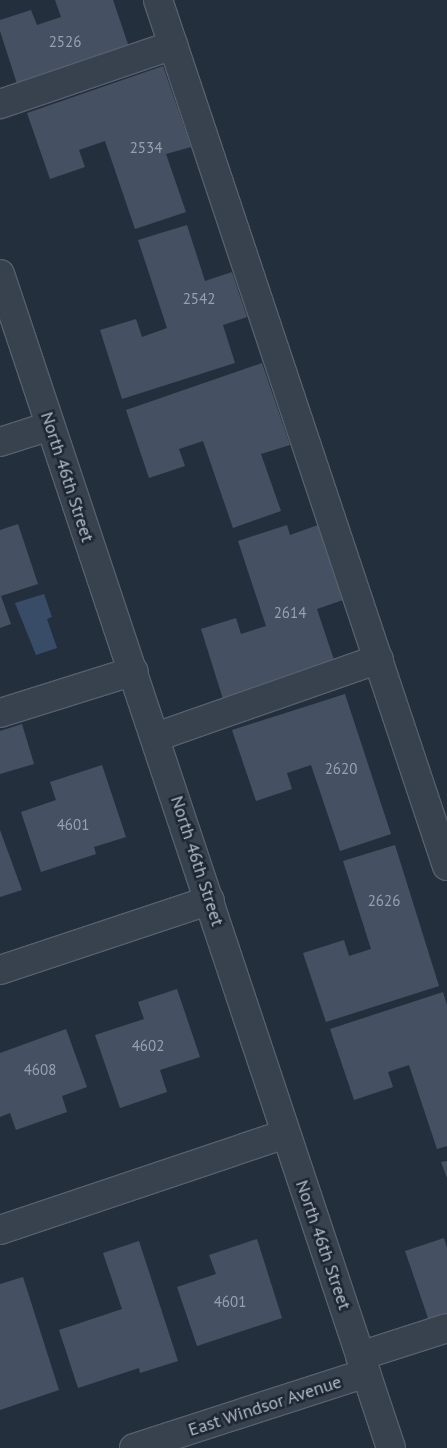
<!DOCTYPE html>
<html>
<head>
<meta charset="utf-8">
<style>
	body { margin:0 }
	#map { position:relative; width:447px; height:1448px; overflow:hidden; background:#242f3e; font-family:"PT Sans",sans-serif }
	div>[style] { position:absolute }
	.water>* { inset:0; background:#394c67 }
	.building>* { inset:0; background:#455162 }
	.roads { filter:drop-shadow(1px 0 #565f6c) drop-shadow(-1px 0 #565f6c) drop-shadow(0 1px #565f6c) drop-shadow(0 -1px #565f6c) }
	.minor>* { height:28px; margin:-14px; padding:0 14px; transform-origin:14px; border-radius:14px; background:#38414e }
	span { translate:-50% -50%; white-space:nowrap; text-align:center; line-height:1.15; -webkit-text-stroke:5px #1d2633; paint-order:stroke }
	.number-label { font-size:15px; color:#98a1af }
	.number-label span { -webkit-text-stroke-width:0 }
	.street-label { font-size:18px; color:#b4bcc9 }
</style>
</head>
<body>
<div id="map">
	<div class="water">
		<i style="clip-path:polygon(44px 594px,52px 617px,47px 619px,57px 648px,36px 655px,15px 603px)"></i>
	</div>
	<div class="building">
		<i style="clip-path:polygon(55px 0,113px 0,131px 53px,19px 90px,0 31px,0 20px,31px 10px,37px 25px,61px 17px)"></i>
		<i style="clip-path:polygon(163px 66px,191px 147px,166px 154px,186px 212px,135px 229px,105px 141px,79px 150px,85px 167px,50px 179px,27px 113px)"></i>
		<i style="clip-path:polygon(187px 225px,205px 281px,232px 272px,247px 317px,223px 325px,235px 363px,122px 399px,100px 330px,136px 319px,142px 337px,167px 328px,138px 240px)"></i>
		<i style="clip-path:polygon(262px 363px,290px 445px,261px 454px,281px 511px,233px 528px,203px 441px,179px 449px,185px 466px,149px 478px,126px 410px)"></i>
		<i style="clip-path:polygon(18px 524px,38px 584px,1px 596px,11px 624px,0 628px,0 530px)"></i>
		<i style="clip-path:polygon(287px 525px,290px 535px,318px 525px,343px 600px,317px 609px,335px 663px,223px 699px,201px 629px,236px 618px,241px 634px,266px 626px,238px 541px)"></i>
		<i style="clip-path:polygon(345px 694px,391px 834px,340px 851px,311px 765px,287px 773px,292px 789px,256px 801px,232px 730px)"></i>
		<i style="clip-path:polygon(22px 724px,34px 764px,0 774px,0 731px)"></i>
		<i style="clip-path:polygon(102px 765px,126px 837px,94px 847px,96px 854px,41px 872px,21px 812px,56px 800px,50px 782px)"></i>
		<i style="clip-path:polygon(0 830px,22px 890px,0 897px)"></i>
		<i style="clip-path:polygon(395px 845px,439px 986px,326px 1022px,303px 953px,344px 940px,349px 956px,371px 949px,343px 861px)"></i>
		<i style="clip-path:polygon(177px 989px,200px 1057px,160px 1070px,167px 1092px,120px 1108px,95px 1035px,144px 1019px,138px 1002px)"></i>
		<i style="clip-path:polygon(443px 992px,447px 1005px,447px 1146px,437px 1149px,409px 1065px,388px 1072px,393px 1087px,354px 1100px,330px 1029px)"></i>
		<i style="clip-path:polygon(66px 1029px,87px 1087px,62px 1096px,67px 1112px,16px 1130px,10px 1113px,0 1117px,0 1053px)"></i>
		<i style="clip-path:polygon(447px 1161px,447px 1178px,441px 1162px)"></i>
		<i style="clip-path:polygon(444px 1238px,447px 1248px,447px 1315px,429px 1321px,405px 1251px)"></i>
		<i style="clip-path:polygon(257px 1239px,282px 1318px,197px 1346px,177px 1287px,216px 1274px,209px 1255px)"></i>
		<i style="clip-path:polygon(139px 1241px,178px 1361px,140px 1373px,139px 1368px,78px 1388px,59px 1330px,122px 1309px,103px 1253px)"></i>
		<i style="clip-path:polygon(23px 1277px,59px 1390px,0 1410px,0 1284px)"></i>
	</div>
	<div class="roads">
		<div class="minor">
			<i style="left:158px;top:0;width:913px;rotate:71.55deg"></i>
			<i style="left:0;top:104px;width:183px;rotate:-18.8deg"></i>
			<i style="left:0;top:274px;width:1237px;rotate:71.58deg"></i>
			<i style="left:0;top:442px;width:52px;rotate:-17.7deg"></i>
			<i style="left:0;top:713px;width:140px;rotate:-17.4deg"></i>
			<i style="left:156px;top:737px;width:236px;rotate:-19.3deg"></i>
			<i style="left:0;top:970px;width:221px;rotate:-18.4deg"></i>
			<i style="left:0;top:1230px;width:301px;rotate:-18.6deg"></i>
			<i style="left:360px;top:1356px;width:91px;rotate:-17.8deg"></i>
			<i style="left:134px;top:1448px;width:244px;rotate:-17.9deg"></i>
		</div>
	</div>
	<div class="number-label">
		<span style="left:65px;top:42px">2526</span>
		<span style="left:146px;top:148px">2534</span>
		<span style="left:199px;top:299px">2542</span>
		<span style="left:290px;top:613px">2614</span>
		<span style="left:341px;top:769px">2620</span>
		<span style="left:73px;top:825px">4601</span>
		<span style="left:384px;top:901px">2626</span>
		<span style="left:148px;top:1046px">4602</span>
		<span style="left:40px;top:1070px">4608</span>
		<span style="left:230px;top:1302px">4601</span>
	</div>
	<div class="street-label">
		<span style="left:67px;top:477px;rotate:72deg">North 46th Street</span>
		<span style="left:197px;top:861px;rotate:72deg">North 46th Street</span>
		<span style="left:323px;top:1245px;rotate:71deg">North 46th Street</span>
		<span style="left:265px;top:1406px;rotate:-18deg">East Windsor Avenue</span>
	</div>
</div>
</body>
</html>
